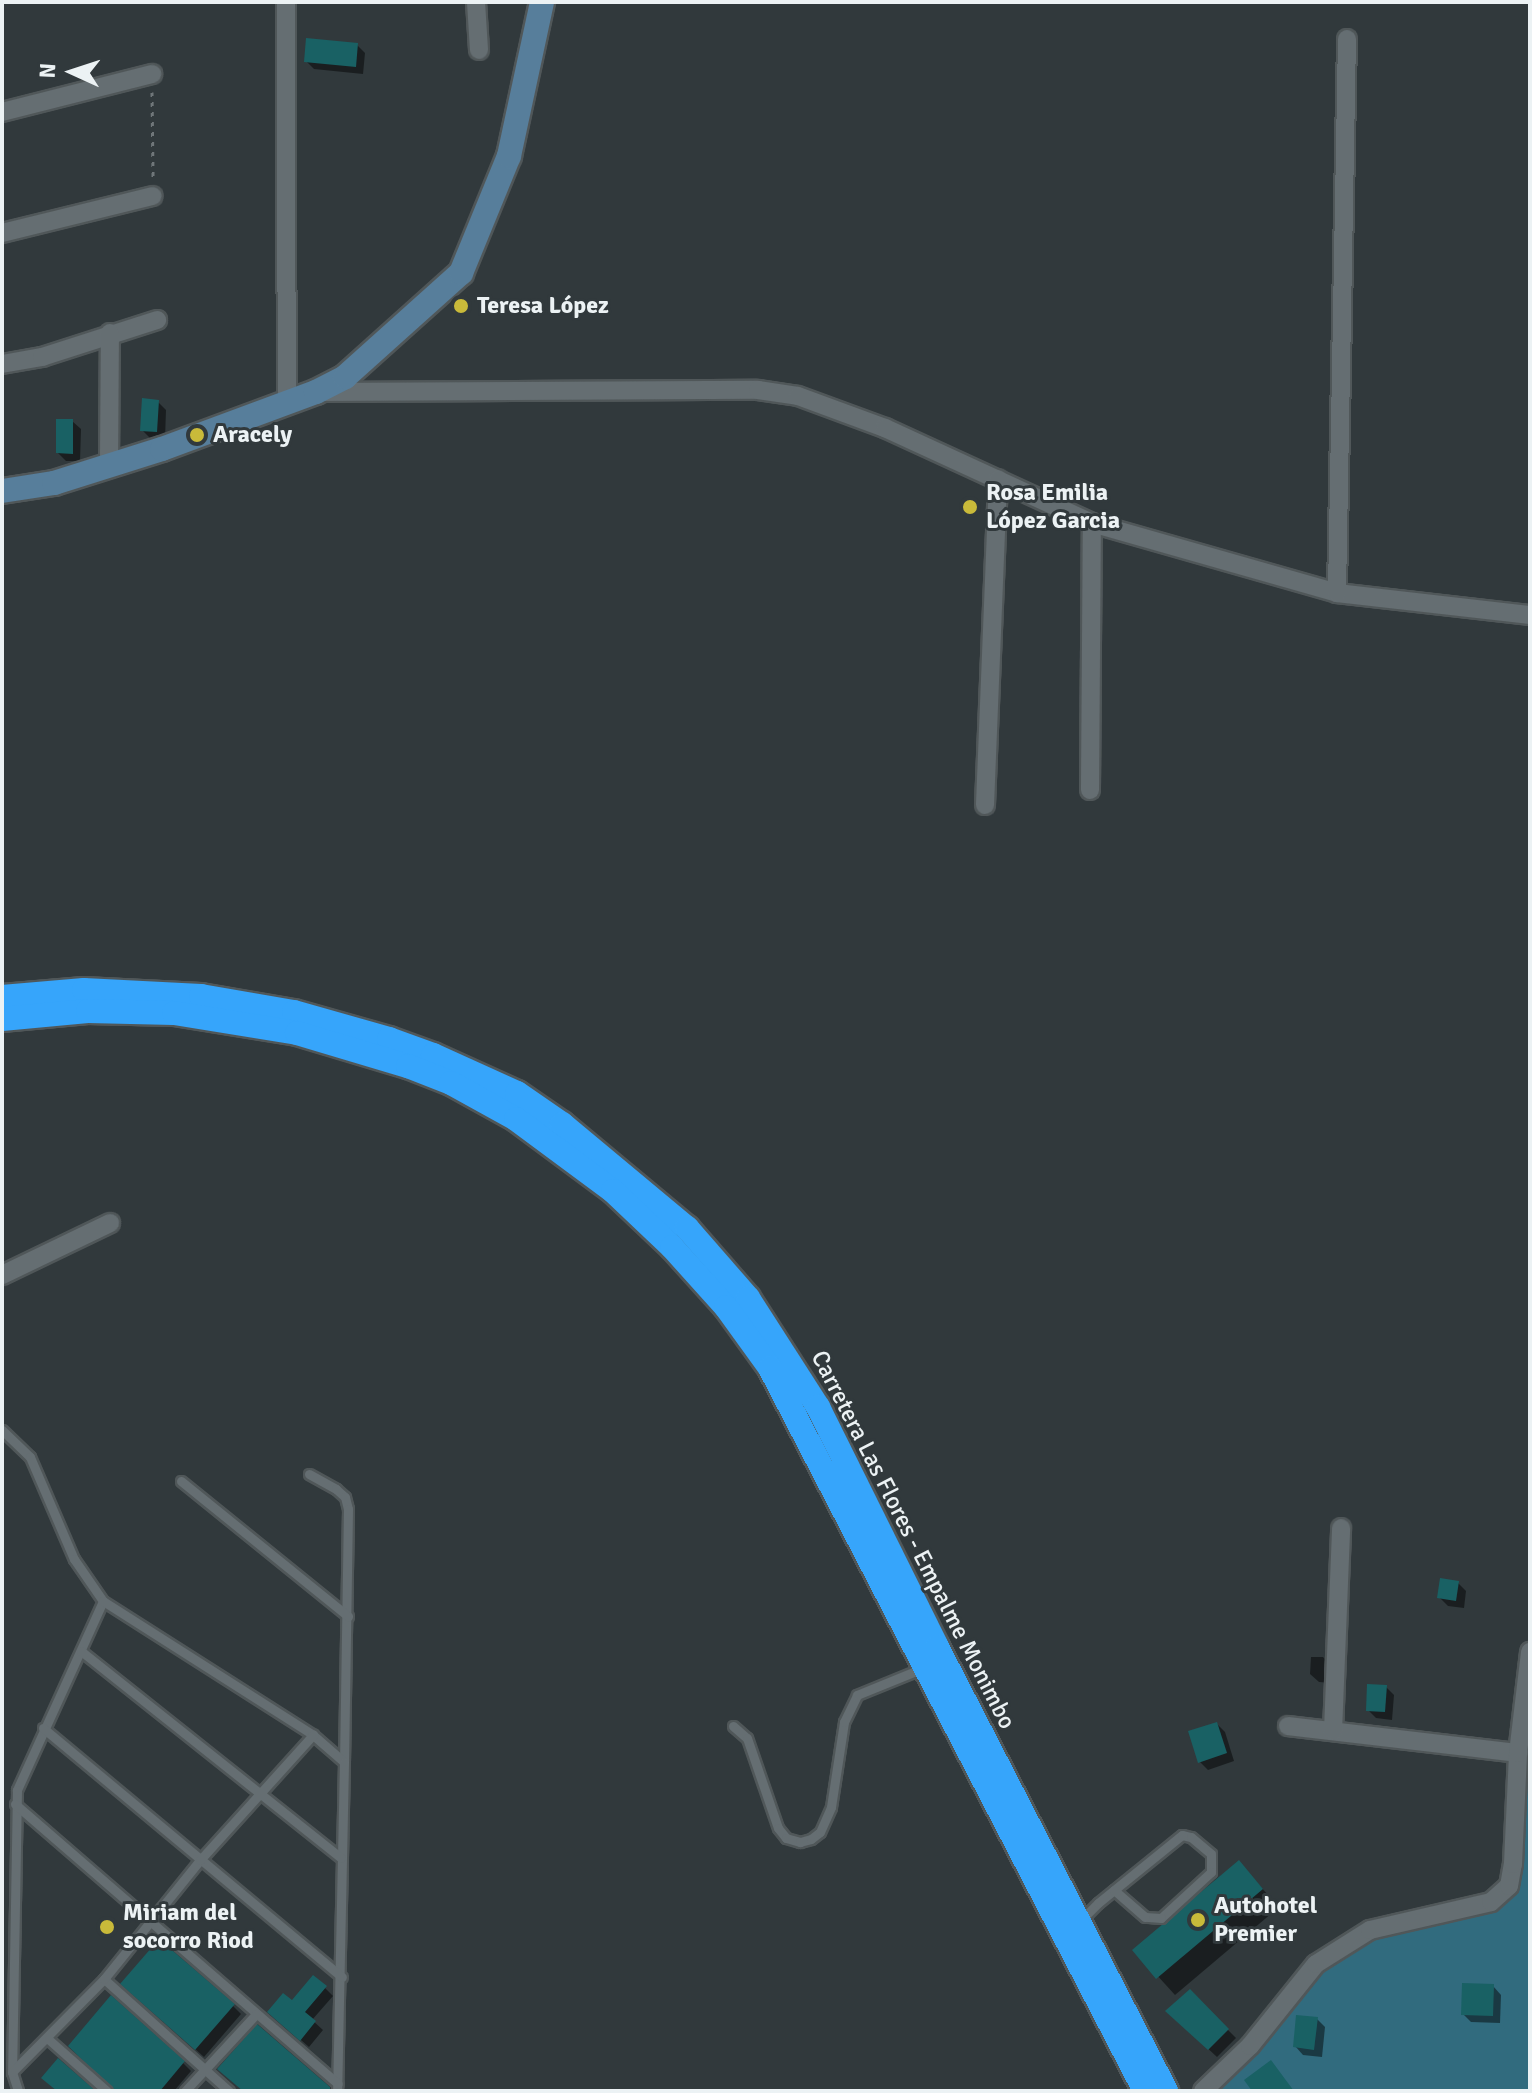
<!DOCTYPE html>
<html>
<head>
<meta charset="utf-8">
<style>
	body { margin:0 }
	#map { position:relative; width:1532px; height:2093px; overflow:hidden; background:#31393c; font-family:Signika,sans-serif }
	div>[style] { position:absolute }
	.green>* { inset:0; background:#316b7e }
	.shadow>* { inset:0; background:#0007 }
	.building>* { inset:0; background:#196164 }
	.path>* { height:3px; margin-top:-1.5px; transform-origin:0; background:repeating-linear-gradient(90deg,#6f7679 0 4px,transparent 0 10px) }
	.roads { filter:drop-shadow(2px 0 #505759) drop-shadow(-2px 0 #505759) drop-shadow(0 2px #505759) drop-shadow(0 -2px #505759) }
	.lane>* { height:9px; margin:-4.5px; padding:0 4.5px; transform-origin:4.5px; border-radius:4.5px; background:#656e72 }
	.street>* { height:18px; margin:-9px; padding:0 9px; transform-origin:9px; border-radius:9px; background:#656e72 }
	.secondary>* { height:24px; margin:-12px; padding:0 12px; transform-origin:12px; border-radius:12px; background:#577e9b }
	.highway>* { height:24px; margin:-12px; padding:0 12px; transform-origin:12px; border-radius:12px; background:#36a5fb }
	.dots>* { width:22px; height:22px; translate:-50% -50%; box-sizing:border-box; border:4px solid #31393c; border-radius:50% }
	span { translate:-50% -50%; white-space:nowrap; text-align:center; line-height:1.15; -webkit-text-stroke:6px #31393c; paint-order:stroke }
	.poi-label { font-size:24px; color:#ecf2f4; font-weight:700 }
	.left { translate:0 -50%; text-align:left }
	.street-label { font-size:24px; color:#ecf2f4 }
	.frame { position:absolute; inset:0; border:4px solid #ecf2f4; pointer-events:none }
	.north { position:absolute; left:32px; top:32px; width:80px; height:80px; -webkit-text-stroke:6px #31393c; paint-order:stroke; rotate:273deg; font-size:22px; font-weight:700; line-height:32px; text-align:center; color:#ecf2f4 }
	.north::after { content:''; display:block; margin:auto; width:28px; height:36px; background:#ecf2f4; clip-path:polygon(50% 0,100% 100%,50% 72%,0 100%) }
</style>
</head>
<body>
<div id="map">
	<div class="green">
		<i style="clip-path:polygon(1530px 1652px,1530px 2091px,1203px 2091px,1316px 1964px,1370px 1930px,1453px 1914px,1509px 1886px)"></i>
	</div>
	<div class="shadow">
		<i style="clip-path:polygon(357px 45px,365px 53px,363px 74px,314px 69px,306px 61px)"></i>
		<i style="clip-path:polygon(158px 402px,166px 410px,165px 439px,150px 438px,142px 430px)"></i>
		<i style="clip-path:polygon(72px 421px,81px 429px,80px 461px,66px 461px,58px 453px)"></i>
		<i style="clip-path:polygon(1458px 1583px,1466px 1591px,1464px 1608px,1448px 1606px,1439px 1597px)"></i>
		<i style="clip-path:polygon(1311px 1657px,1323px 1657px,1331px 1666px,1331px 1683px,1319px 1682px,1310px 1674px)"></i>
		<i style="clip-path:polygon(1386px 1687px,1394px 1695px,1392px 1720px,1376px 1718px,1368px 1710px)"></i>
		<i style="clip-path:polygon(1217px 1724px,1225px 1732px,1234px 1761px,1208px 1770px,1200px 1762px)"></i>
		<i style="clip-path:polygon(1239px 1863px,1279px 1907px,1175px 1995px,1135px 1951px)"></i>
		<i style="clip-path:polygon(1493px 1986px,1501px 1995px,1500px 2023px,1471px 2022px,1463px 2014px)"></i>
		<i style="clip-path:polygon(325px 1988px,333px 1996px,312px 2020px,323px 2030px,309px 2047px,278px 2020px,292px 2003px)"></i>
		<i style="clip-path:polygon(131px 1991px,233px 2006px,241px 2014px,204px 2057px)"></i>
		<i style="clip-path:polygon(1190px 1992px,1236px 2038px,1217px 2057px,1176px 2019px)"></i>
		<i style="clip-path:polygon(1317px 2019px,1325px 2027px,1322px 2057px,1303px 2055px,1295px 2046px)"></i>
		<i style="clip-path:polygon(183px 2063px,191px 2071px,174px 2091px,115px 2091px)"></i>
	</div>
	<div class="building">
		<i style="clip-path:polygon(306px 38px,358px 43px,356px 67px,304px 62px)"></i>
		<i style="clip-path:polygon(142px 398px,159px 400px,157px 432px,140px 431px)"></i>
		<i style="clip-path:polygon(56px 419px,73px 419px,73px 454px,56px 453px)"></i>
		<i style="clip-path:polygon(1440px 1578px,1459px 1581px,1456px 1601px,1437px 1598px)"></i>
		<i style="clip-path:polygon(1367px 1684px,1387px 1685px,1385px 1712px,1366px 1711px)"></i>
		<i style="clip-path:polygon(1217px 1722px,1227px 1753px,1198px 1763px,1188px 1731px)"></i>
		<i style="clip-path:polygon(1239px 1860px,1263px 1889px,1156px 1979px,1132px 1950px)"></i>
		<i style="clip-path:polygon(159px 1939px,235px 2004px,195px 2050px,120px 1984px)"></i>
		<i style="clip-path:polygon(313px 1975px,327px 1986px,305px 2012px,316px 2021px,300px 2041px,267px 2012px,283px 1993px,292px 2000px)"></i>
		<i style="clip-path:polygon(1462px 1983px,1494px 1984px,1493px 2016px,1461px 2015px)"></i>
		<i style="clip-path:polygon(1190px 1989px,1229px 2029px,1208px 2050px,1165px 2011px)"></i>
		<i style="clip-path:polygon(111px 1995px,185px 2061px,160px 2091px,114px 2091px,68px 2046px)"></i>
		<i style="clip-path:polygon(1296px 2015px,1318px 2017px,1314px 2050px,1293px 2047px)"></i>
		<i style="clip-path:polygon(257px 2024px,330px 2087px,330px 2091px,243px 2091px,217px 2069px)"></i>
		<i style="clip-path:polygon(58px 2058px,96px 2091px,57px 2091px,41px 2078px)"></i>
		<i style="clip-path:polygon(1271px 2060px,1285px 2079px,1294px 2091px,1252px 2091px,1244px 2080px)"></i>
	</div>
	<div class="path">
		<i style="left:152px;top:92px;width:88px;rotate:89.3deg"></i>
	</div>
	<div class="roads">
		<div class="lane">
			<i style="left:2px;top:1430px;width:39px;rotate:44deg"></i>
			<i style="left:30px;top:1457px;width:111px;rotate:66.7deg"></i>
			<i style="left:74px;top:1559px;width:51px;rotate:55.4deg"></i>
			<i style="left:103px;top:1601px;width:208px;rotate:114.5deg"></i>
			<i style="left:17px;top:1790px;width:282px;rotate:91deg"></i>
			<i style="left:12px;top:2072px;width:20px;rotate:72deg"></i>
			<i style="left:309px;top:1474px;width:31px;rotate:29deg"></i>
			<i style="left:336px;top:1489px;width:12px;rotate:42deg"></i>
			<i style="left:345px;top:1497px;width:12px;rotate:76deg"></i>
			<i style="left:348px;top:1509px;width:253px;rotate:90.9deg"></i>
			<i style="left:181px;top:1481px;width:215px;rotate:39deg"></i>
			<i style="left:103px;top:1601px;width:249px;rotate:32.5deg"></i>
			<i style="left:313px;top:1735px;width:41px;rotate:41.1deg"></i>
			<i style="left:344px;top:1762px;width:329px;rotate:91.2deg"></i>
			<i style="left:81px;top:1651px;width:332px;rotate:38.5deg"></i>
			<i style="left:733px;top:1726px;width:18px;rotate:41deg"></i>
			<i style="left:747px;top:1738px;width:95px;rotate:71deg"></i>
			<i style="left:778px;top:1828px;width:13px;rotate:51deg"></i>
			<i style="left:786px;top:1838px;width:15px;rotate:16deg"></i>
			<i style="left:800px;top:1842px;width:11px;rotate:-15deg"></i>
			<i style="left:811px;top:1839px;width:11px;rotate:-38deg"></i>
			<i style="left:820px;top:1832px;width:27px;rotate:-66deg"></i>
			<i style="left:831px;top:1807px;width:86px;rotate:-81.3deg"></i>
			<i style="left:844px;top:1722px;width:30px;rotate:-64deg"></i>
			<i style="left:857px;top:1695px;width:71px;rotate:-22.2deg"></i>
			<i style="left:43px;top:1728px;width:389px;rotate:39.8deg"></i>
			<i style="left:15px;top:1804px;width:427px;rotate:40.9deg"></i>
			<i style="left:1080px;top:1921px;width:25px;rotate:-45deg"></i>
			<i style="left:1098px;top:1903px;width:108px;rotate:-39deg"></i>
			<i style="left:1182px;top:1835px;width:9px;rotate:13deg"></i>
			<i style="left:1191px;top:1837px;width:26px;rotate:40deg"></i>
			<i style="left:1211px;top:1854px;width:18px;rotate:90deg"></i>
			<i style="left:1211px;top:1872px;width:68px;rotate:137.4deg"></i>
			<i style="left:1161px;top:1918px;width:16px;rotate:-176deg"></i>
			<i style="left:1145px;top:1917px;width:41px;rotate:-138.9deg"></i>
			<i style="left:104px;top:1979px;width:168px;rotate:41.9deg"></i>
			<i style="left:47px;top:2038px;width:80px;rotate:41.5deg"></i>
			<i style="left:12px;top:2072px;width:131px;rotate:-45.3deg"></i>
			<i style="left:104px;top:1979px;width:153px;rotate:-51.1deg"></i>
			<i style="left:200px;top:1860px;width:169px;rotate:-47.9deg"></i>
			<i style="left:185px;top:2091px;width:105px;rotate:-47.3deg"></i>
		</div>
		<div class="street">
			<i style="left:286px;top:2px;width:403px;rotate:89.9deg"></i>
			<i style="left:476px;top:2px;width:48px;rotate:86.4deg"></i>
			<i style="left:2px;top:112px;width:155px;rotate:-14.2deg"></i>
			<i style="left:2px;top:233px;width:155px;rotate:-13.8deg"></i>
			<i style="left:2px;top:364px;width:41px;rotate:-9.9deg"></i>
			<i style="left:42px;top:357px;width:121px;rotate:-17.8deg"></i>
			<i style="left:319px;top:392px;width:439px;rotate:-0.3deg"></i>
			<i style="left:758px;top:390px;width:40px;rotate:8.5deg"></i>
			<i style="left:798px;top:396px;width:93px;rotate:20.2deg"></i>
			<i style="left:885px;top:428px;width:228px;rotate:24.7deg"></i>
			<i style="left:1092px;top:523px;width:255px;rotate:15.9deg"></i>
			<i style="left:1337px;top:593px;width:194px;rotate:6.5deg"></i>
			<i style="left:109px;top:465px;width:132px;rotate:-89.6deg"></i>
			<i style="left:1337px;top:593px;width:554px;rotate:-88.97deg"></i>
			<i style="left:1090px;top:790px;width:267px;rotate:-89.6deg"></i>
			<i style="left:985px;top:805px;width:326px;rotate:-87.7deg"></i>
			<i style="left:2px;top:1275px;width:120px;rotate:-25.7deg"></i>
			<i style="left:1288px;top:1726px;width:232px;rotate:6.7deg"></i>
			<i style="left:1333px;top:1731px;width:203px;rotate:-87.7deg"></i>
			<i style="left:1203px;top:2091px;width:65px;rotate:-43.8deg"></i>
			<i style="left:1250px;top:2046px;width:105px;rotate:-51.2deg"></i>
			<i style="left:1316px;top:1964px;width:64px;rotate:-32.2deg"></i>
			<i style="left:1370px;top:1930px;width:124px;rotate:-13deg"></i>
			<i style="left:1491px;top:1902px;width:24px;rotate:-42deg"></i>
			<i style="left:1509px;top:1886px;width:22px;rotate:-80deg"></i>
			<i style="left:1513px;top:1864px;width:111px;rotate:-87.4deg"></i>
			<i style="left:1518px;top:1753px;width:102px;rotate:-83.2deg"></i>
		</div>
		<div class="secondary">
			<i style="left:2px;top:491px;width:53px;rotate:-8.7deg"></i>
			<i style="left:54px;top:483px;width:113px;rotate:-17.5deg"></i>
			<i style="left:162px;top:449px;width:164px;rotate:-20.3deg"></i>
			<i style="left:316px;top:392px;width:33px;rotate:-27deg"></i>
			<i style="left:345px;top:377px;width:156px;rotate:-41.9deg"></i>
			<i style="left:461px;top:273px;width:126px;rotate:-67.7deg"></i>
			<i style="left:509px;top:156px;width:157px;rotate:-77.9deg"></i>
		</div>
		<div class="highway">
			<i style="left:2px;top:997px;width:82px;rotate:-4.9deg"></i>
			<i style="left:84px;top:990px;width:117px;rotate:2.9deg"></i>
			<i style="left:201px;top:996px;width:94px;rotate:9.8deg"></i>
			<i style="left:294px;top:1012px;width:99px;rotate:15.9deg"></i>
			<i style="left:389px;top:1039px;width:47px;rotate:20deg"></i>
			<i style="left:433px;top:1055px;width:92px;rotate:24.3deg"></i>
			<i style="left:517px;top:1093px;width:55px;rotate:34.6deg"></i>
			<i style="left:562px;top:1124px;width:163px;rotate:39.8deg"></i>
			<i style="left:687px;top:1228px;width:93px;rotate:48.9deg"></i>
			<i style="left:748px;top:1298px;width:130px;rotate:57.3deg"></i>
			<i style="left:818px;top:1407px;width:268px;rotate:63.6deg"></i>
			<i style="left:937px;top:1647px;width:500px;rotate:62.7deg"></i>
			<i style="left:2px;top:1019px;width:86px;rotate:-5.3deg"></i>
			<i style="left:88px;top:1011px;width:86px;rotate:1.3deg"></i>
			<i style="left:174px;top:1013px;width:125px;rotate:9.2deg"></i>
			<i style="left:297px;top:1033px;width:116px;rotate:16.6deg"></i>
			<i style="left:408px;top:1066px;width:46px;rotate:21.6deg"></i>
			<i style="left:451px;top:1083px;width:74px;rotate:29deg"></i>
			<i style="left:516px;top:1119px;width:121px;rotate:36.6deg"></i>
			<i style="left:613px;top:1191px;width:81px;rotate:43.5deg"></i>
			<i style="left:672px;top:1247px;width:81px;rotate:48deg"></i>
			<i style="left:726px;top:1307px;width:75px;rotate:54.2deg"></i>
			<i style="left:770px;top:1368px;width:814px;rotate:62.59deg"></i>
		</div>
	</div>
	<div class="dots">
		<i style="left:461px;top:306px;background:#c9ba3a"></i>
		<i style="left:197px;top:435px;background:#c9ba3a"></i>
		<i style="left:970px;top:507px;background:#c9ba3a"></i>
		<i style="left:1198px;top:1920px;background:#c9ba3a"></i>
		<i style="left:107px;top:1927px;background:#c9ba3a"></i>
	</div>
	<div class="poi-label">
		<span class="left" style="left:477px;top:306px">Teresa López</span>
		<span class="left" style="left:213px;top:435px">Aracely</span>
		<span class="left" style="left:986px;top:507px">Rosa Emilia<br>López Garcia</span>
		<span class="left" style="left:1214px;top:1920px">Autohotel<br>Premier</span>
		<span class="left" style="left:123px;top:1927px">Miriam del<br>socorro Riod</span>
	</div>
	<div class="street-label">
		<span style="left:913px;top:1540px;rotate:63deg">Carretera Las Flores - Empalme Monimbo</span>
	</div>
	<div class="frame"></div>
	<div class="north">N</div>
</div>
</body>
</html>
